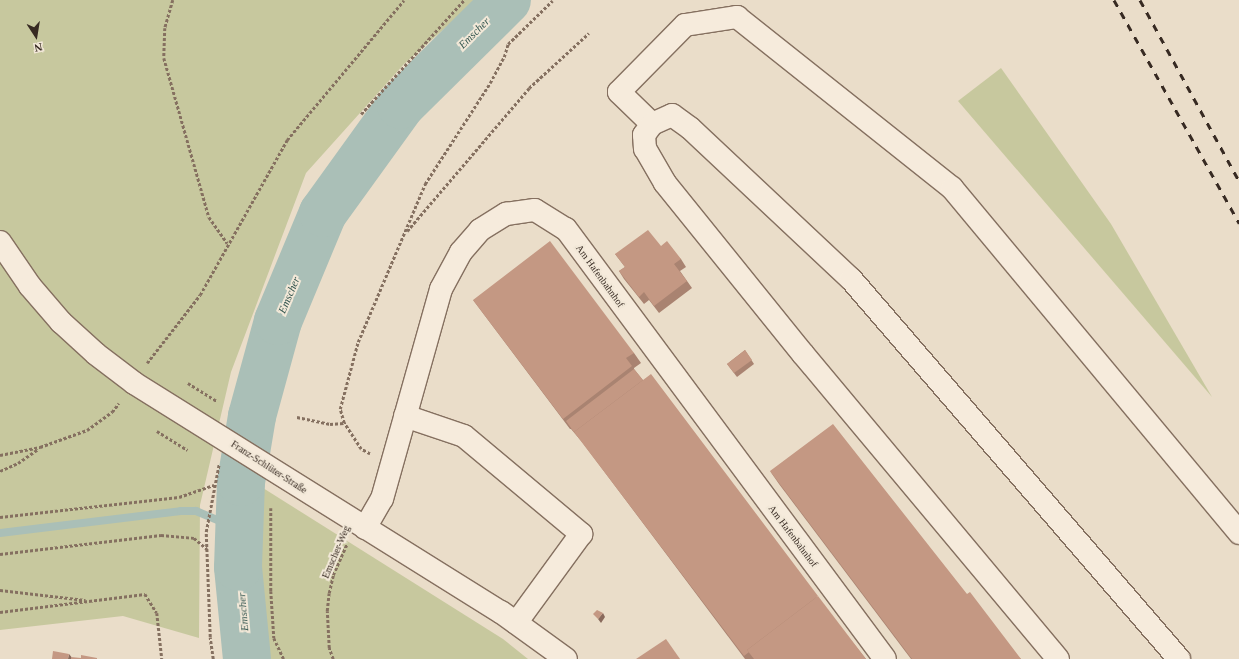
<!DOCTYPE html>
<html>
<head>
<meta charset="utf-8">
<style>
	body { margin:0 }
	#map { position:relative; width:1239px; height:659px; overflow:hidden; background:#eaddc9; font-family:"Times New Roman",serif }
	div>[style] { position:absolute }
	.green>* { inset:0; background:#c7c89e }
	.stream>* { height:8px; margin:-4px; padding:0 4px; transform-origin:4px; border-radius:4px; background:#aabfb7 }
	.river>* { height:48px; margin:-24px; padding:0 24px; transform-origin:24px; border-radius:24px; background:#aabfb7 }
	.path>* { height:2.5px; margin-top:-1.25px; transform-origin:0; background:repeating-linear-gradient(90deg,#857060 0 3px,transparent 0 5px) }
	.roads { filter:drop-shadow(1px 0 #857060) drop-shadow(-1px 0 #857060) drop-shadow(0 1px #857060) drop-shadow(0 -1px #857060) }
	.minor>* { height:22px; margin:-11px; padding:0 11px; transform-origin:11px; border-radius:11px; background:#f6ebdc }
	.rail>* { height:3px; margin-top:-1.5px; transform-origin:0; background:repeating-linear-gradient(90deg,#372a22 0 7px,transparent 0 14px) }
	.wall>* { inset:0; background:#a98371 }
	.shaded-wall>* { inset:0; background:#896a5c }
	.building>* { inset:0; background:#c49883 }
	span { translate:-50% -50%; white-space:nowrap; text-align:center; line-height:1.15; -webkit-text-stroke:4px #f2e8d8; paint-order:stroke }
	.street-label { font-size:10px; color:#372a22 }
	.water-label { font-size:11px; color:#33554f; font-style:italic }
	.north { position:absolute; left:16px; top:16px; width:40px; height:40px; -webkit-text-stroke:3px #f2e8d8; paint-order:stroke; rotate:168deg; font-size:11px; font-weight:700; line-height:16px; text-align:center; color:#372a22 }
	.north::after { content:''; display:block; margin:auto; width:14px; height:18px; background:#372a22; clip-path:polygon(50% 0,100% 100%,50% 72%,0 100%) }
</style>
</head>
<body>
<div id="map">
	<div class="green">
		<i style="clip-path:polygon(0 0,477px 0,404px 64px,306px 173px,231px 372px,200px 505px,199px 638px,123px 616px,0 630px)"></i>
		<i style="clip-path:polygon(1001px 68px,1111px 224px,1212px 397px,958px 101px)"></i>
		<i style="clip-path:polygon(263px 488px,503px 639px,528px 659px,264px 659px,261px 557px)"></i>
	</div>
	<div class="stream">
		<i style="left:0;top:533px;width:182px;rotate:-6.9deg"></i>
		<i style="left:181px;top:511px;width:15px"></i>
		<i style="left:196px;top:511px;width:26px;rotate:23deg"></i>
		<i style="left:220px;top:521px;width:35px;rotate:57deg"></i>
	</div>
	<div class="river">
		<i style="left:247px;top:659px;width:92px;rotate:-95.6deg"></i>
		<i style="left:238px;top:567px;width:85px;rotate:-88deg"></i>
		<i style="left:241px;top:482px;width:67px;rotate:-80.5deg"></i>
		<i style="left:252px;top:416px;width:98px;rotate:-74.7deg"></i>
		<i style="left:278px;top:321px;width:117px;rotate:-67.4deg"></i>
		<i style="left:323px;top:213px;width:133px;rotate:-54.2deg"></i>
		<i style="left:401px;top:105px;width:149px;rotate:-44.7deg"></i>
	</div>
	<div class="path">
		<i style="left:173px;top:0;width:29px;rotate:106deg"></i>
		<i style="left:165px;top:28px;width:30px;rotate:92deg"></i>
		<i style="left:164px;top:58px;width:165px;rotate:74.2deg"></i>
		<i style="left:209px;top:217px;width:32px;rotate:55deg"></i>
		<i style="left:361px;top:114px;width:154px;rotate:-47.9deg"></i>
		<i style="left:407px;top:231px;width:188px;rotate:-49.5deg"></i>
		<i style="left:529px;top:88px;width:81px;rotate:-42.5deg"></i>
		<i style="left:147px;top:363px;width:86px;rotate:-52.1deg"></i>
		<i style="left:200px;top:295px;width:178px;rotate:-60.7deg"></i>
		<i style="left:287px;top:140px;width:182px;rotate:-50.1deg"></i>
		<i style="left:188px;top:383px;width:34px;rotate:32deg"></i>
		<i style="left:297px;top:417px;width:34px;rotate:12deg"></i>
		<i style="left:330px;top:424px;width:14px;rotate:-4deg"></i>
		<i style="left:157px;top:431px;width:36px;rotate:32deg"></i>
		<i style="left:370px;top:454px;width:10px;rotate:-151deg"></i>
		<i style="left:361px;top:449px;width:31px;rotate:-123deg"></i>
		<i style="left:344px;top:423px;width:15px;rotate:-106deg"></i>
		<i style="left:340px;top:409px;width:69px;rotate:-75deg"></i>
		<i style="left:358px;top:342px;width:172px;rotate:-67deg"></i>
		<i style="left:425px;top:184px;width:120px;rotate:-57.2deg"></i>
		<i style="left:490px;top:83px;width:30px;rotate:-62deg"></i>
		<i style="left:504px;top:57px;width:14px;rotate:-73deg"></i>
		<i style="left:508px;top:44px;width:62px;rotate:-44.3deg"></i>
		<i style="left:0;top:455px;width:41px;rotate:-11.3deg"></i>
		<i style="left:40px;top:447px;width:50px;rotate:-19.9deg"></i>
		<i style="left:87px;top:430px;width:31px;rotate:-36deg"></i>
		<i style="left:112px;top:412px;width:11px;rotate:-52deg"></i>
		<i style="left:0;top:471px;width:20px;rotate:-24deg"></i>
		<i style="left:18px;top:463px;width:24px;rotate:-35deg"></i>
		<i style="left:271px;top:508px;width:83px;rotate:90deg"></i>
		<i style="left:271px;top:591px;width:47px;rotate:86.3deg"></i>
		<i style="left:274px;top:638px;width:23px;rotate:65deg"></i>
		<i style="left:0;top:517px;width:180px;rotate:-6.4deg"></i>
		<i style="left:179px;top:497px;width:37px;rotate:-19deg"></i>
		<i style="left:0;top:554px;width:162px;rotate:-6.7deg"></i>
		<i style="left:161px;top:535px;width:33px;rotate:5deg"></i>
		<i style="left:194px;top:538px;width:17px;rotate:40deg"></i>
		<i style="left:0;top:590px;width:86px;rotate:6.7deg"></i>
		<i style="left:0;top:612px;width:146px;rotate:-7.1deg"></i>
		<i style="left:145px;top:594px;width:22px;rotate:58deg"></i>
		<i style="left:157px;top:613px;width:46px;rotate:83.8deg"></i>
		<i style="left:213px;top:659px;width:22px;rotate:-98deg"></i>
		<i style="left:210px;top:637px;width:105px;rotate:-92.2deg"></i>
		<i style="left:206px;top:532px;width:69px;rotate:-79.2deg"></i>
		<i style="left:333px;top:659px;width:12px;rotate:-110deg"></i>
		<i style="left:329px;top:648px;width:37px;rotate:-93deg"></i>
		<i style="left:327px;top:611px;width:18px;rotate:-84deg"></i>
		<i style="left:329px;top:593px;width:18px;rotate:-77deg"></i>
		<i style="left:333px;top:575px;width:34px;rotate:-66deg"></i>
	</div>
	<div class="roads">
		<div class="minor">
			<i style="left:652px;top:124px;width:46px;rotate:-135.9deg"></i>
			<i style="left:619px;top:92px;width:94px;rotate:-45.4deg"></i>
			<i style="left:685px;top:25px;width:53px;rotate:-8.7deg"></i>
			<i style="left:737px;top:17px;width:275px;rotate:38.5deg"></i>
			<i style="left:952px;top:188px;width:449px;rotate:50.2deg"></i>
			<i style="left:0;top:242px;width:53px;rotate:55.7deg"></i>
			<i style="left:30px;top:286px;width:48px;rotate:49.3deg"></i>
			<i style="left:61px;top:322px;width:47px;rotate:42.4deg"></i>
			<i style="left:96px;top:354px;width:48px;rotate:37.3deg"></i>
			<i style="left:134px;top:383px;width:433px;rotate:32deg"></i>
			<i style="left:501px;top:612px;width:80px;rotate:35.9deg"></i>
			<i style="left:405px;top:416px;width:62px;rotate:18.7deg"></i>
			<i style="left:464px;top:436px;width:153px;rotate:39.9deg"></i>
			<i style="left:581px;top:534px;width:110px;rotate:126.1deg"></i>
			<i style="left:365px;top:528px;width:34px;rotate:-60deg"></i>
			<i style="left:382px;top:499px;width:218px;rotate:-74.3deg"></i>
			<i style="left:441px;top:289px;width:42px;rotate:-61.6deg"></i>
			<i style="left:461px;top:252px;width:29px;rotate:-49deg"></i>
			<i style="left:480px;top:230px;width:31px;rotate:-32deg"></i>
			<i style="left:506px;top:214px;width:29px;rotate:-8deg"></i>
			<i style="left:535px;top:210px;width:36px;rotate:32deg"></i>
			<i style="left:566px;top:229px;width:535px;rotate:53.43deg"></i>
			<i style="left:1058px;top:659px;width:398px;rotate:-129.9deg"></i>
			<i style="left:803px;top:354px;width:220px;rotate:-128.9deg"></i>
			<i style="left:665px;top:183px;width:39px;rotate:-120deg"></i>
			<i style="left:645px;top:149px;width:14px;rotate:-94deg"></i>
			<i style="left:644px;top:135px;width:14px;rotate:-54deg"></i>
			<i style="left:652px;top:124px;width:22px;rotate:-24deg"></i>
			<i style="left:672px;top:115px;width:22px;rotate:36deg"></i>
			<i style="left:690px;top:128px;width:221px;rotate:43.2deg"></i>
			<i style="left:851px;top:279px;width:502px;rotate:49.2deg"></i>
		</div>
	</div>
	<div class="rail">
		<i style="left:1114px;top:0;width:256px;rotate:60.7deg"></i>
		<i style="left:1140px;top:0;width:206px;rotate:61.3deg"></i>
	</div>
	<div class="wall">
		<i style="clip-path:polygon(661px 246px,681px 259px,686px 267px,680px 271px,692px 288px,659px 313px,649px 300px,644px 304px,624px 279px,619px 271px,625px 267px,615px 254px)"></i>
		<i style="clip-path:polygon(473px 300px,634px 353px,641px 363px,634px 368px,634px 369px,866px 659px,745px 659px,582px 442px,571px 429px,570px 429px)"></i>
		<i style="clip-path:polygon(745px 350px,754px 364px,737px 377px,727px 364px)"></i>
		<i style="clip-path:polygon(770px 471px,1021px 659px,911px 659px,779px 484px)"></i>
	</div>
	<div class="shaded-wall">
		<i style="clip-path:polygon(603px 613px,605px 617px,601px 623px,598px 619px)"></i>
		<i style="clip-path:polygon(69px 654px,73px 659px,68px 659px)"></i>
	</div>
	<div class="building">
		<i style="clip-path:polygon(648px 230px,661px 246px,667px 241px,681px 259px,674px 264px,687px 281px,654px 306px,644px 292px,639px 297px,619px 271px,625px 267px,615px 254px)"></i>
		<i style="clip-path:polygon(550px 241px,634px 353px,626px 358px,632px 366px,563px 419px,473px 300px)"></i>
		<i style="clip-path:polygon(745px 350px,752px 360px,734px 373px,727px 364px)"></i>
		<i style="clip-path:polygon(634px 369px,643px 380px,574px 432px,576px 435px,566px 421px)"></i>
		<i style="clip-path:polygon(651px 374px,818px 596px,747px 650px,749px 652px,744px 656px,574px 432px)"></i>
		<i style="clip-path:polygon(833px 424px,967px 594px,970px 592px,1021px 659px,912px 659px,770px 471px)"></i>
		<i style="clip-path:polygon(818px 596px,866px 659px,754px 659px,747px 650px)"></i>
		<i style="clip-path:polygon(597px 610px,603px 613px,598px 619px,593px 614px)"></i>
		<i style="clip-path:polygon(666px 639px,680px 659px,636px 659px)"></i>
		<i style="clip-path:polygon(53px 651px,69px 654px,68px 659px,52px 659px)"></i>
		<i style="clip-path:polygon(81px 655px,97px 658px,97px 659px,81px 659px)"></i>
		<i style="clip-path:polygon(71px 657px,81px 658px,81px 659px,71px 659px)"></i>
	</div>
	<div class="street-label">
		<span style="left:600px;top:276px;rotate:54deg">Am Hafenbahnhof</span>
		<span style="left:269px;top:467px;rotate:33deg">Franz-Schlüter-Straße</span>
		<span style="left:793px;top:536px;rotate:53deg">Am Hafenbahnhof</span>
		<span style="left:336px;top:552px;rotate:-67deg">Emscher-Weg</span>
	</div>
	<div class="water-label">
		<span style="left:474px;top:33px;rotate:-45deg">Emscher</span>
		<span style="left:289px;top:295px;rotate:-67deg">Emscher</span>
		<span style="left:243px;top:612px;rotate:-95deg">Emscher</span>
	</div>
	<div class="north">N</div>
</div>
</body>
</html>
